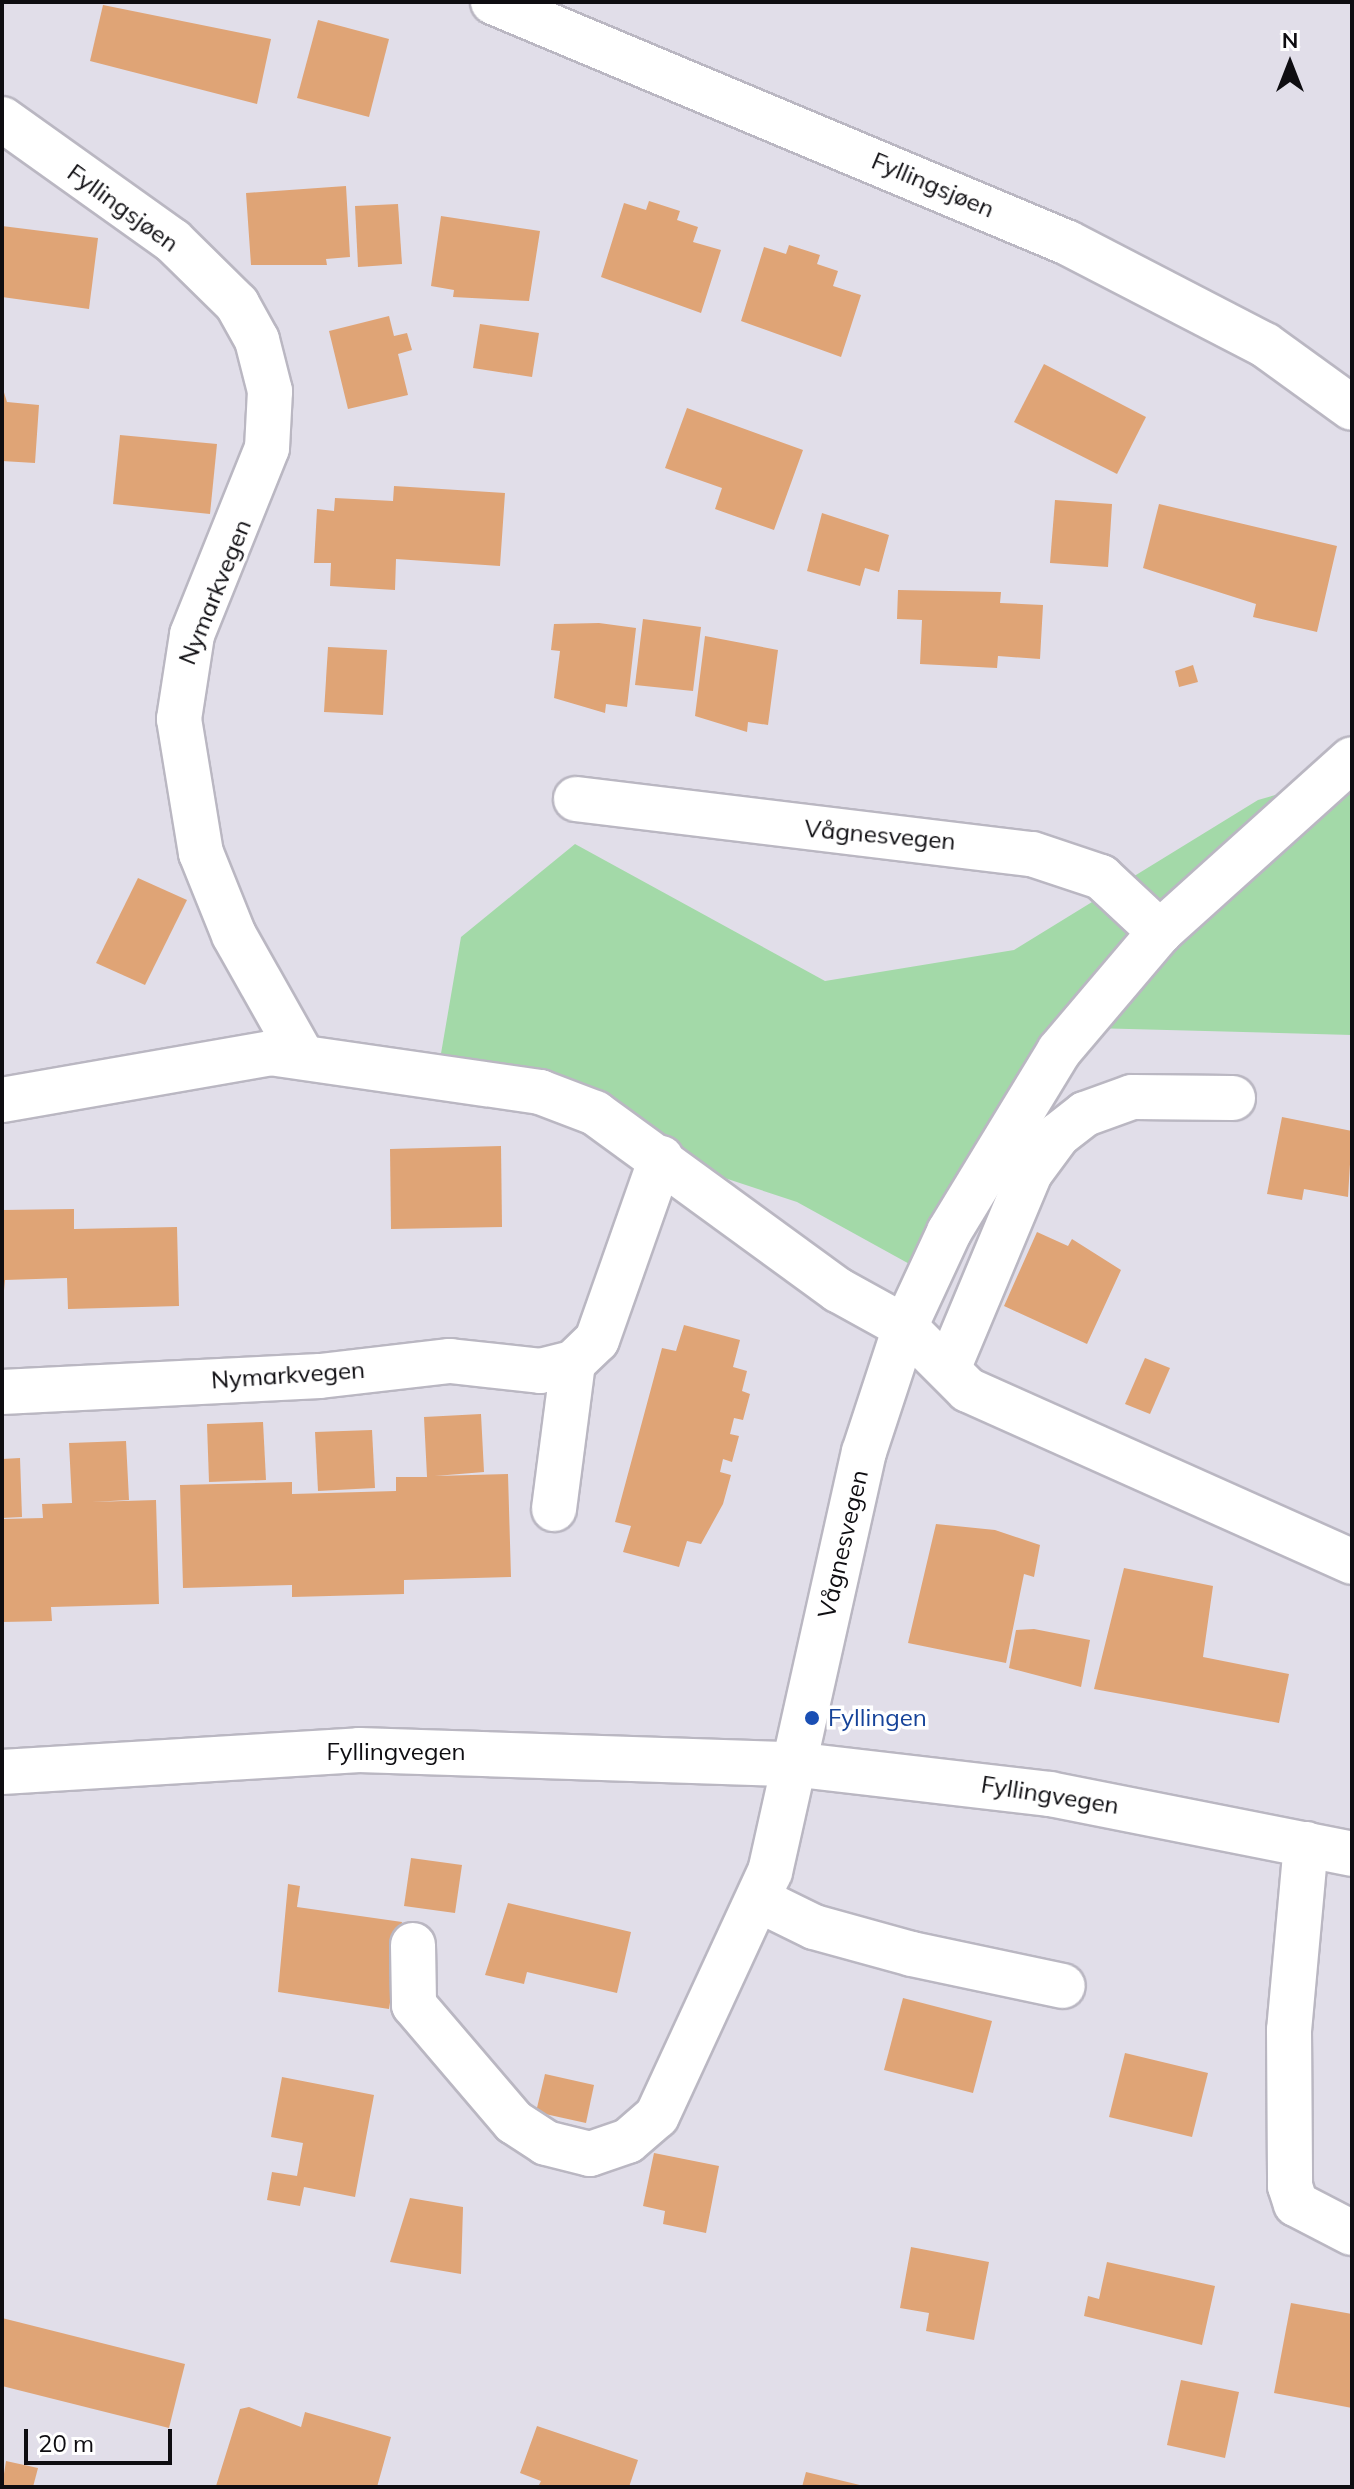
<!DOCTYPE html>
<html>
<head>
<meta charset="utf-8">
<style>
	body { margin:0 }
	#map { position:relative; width:1354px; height:2489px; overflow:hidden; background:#e1dee9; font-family:Mulish,sans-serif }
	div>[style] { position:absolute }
	.green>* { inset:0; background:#a3d9a8 }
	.building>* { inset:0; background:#dfa476 }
	.roads { filter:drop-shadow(2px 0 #bab7c2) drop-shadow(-2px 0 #bab7c2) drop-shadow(0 2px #bab7c2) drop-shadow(0 -2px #bab7c2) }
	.minor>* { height:44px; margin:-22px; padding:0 22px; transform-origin:22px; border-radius:22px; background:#fff }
	.dots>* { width:22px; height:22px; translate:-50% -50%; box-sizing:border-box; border:4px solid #fff; border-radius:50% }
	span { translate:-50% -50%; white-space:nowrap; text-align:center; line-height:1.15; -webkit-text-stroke:7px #fff; paint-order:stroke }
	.street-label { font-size:24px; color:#0e0d11 }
	.transit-label { font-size:24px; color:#164399 }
	.left { translate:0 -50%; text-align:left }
	.frame { position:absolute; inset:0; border:4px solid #0e0d11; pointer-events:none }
	.north { position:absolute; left:1250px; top:24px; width:80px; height:80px; -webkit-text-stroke:6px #fff; paint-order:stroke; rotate:0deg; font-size:22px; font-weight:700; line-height:32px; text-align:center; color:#0e0d11 }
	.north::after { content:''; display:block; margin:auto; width:28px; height:36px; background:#0e0d11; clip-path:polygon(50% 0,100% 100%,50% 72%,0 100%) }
	.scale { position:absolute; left:24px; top:2429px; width:148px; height:36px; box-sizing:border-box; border:4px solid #0e0d11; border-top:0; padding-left:10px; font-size:24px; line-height:28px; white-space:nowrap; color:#0e0d11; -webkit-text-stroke:6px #fff; paint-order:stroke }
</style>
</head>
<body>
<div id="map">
	<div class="green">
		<i style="clip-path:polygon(1352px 773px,1352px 1035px,1091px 1028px,933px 1277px,797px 1202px,543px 1118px,438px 1071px,461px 937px,575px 844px,825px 981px,1014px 950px,1258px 800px)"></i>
	</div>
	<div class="building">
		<i style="clip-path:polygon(103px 5px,271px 39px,257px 104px,90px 61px)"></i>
		<i style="clip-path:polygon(318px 20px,389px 39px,369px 117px,297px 98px)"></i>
		<i style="clip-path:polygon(346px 186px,350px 257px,326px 259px,327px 265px,251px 265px,246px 193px)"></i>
		<i style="clip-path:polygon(649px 201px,680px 211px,677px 220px,698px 227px,693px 242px,721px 250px,701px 313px,601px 277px,624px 203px,646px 210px)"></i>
		<i style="clip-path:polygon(398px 204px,402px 264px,358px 267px,355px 206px)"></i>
		<i style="clip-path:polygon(441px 216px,540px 231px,529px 301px,453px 297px,454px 290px,431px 286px)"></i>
		<i style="clip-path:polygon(2px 226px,98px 238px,89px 309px,2px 297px)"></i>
		<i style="clip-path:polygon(789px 245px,820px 255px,817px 264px,838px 271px,833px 286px,861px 295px,841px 357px,741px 321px,764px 247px,786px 254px)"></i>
		<i style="clip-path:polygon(389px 316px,394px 336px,407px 333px,412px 350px,398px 354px,408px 395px,348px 409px,329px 331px)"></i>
		<i style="clip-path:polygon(480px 324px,539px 333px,532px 377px,473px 368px)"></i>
		<i style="clip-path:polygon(1044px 364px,1146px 417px,1117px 474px,1014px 422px)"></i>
		<i style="clip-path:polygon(2px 386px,7px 402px,39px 405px,35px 463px,2px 461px)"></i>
		<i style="clip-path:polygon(687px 408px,803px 450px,774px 530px,715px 509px,722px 488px,665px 468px)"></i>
		<i style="clip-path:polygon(120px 435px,217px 444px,210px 514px,113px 504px)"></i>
		<i style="clip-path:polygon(394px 486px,505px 493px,500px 566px,396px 559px,395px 590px,330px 586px,331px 563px,314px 563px,317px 509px,334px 511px,335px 498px,393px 501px)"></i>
		<i style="clip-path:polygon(1055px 500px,1112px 504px,1108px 567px,1050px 563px)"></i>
		<i style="clip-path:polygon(1159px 504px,1337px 546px,1317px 632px,1253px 617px,1256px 604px,1143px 568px)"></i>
		<i style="clip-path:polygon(822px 513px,889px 535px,879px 572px,865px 568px,860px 586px,807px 571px)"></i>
		<i style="clip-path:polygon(898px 590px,1001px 592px,1000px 603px,1043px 605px,1040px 659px,998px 656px,997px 668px,920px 664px,922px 620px,897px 619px)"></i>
		<i style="clip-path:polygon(643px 619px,701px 627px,693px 691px,635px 685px)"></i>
		<i style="clip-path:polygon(599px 623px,636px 628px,627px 707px,606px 704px,605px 713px,554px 698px,560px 651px,551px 650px,554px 624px)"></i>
		<i style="clip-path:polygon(705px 636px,778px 650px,768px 725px,748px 722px,747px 732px,695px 716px)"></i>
		<i style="clip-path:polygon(328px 647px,387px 650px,383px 715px,324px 712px)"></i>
		<i style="clip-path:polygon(1193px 665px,1198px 682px,1179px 687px,1175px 671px)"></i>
		<i style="clip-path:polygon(138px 878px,187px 900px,145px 985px,96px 963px)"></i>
		<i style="clip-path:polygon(1282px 1117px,1352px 1131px,1348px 1197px,1304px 1189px,1302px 1200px,1267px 1194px)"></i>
		<i style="clip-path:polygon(501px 1146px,502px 1227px,391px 1229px,390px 1149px)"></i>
		<i style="clip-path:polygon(74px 1209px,74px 1229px,177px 1227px,179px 1306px,68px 1309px,67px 1278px,5px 1280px,2px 1312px,2px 1210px)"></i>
		<i style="clip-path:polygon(1037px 1232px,1068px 1246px,1072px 1239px,1121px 1270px,1087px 1344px,1004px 1306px)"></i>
		<i style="clip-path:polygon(684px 1325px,740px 1340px,733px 1367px,747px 1371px,742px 1391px,750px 1394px,743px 1420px,734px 1418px,730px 1434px,739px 1436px,732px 1462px,723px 1459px,720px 1472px,731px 1475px,723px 1504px,701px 1544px,687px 1541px,679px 1567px,623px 1552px,631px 1526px,615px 1522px,662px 1348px,676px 1351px)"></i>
		<i style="clip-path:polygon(1145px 1358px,1170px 1368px,1150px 1414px,1125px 1404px)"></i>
		<i style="clip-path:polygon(481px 1414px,484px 1472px,435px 1476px,508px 1474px,511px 1577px,404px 1580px,404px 1594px,292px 1597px,292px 1585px,183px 1588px,180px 1485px,292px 1482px,292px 1494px,396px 1491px,396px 1477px,427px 1477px,424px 1417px)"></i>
		<i style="clip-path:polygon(263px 1422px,266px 1480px,209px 1482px,207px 1424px)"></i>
		<i style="clip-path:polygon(372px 1430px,375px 1488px,318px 1491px,315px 1432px)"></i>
		<i style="clip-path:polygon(126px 1441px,129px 1500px,92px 1502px,156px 1500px,159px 1604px,51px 1607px,52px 1621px,2px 1622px,2px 1519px,43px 1518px,42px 1504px,72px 1503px,69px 1443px)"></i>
		<i style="clip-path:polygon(20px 1458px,22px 1517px,2px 1518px,2px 1459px)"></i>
		<i style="clip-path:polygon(936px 1524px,995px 1530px,1040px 1545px,1034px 1577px,1024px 1574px,1006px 1663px,908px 1643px)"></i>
		<i style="clip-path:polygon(1124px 1568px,1213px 1586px,1203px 1657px,1289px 1674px,1279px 1723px,1094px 1689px)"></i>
		<i style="clip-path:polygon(1034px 1629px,1090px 1640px,1081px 1687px,1009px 1668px,1016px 1630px)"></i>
		<i style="clip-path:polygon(411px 1858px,462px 1865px,455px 1913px,404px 1906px)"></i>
		<i style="clip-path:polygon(288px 1884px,300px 1886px,297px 1907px,402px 1922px,389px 2009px,278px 1992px)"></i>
		<i style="clip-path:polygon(508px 1903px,631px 1932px,617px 1993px,527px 1972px,524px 1984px,485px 1975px)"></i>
		<i style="clip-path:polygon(903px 1998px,992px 2021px,973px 2093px,884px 2070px)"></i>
		<i style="clip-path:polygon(1125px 2053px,1208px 2073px,1192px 2137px,1109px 2117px)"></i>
		<i style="clip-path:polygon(545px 2074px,594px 2085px,586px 2123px,536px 2112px)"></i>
		<i style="clip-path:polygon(282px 2077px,374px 2095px,355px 2197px,304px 2187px,300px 2206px,267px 2200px,272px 2172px,297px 2176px,303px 2143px,271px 2137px)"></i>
		<i style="clip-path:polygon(654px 2153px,719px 2166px,706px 2233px,663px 2224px,665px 2211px,643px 2206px)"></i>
		<i style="clip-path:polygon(410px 2198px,463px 2207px,461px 2274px,390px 2262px)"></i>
		<i style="clip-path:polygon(911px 2247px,989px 2262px,974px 2340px,926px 2331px,929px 2313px,900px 2308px)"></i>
		<i style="clip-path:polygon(1107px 2262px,1215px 2286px,1202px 2345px,1084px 2316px,1088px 2296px,1099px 2299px)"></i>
		<i style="clip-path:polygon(1291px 2303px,1352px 2314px,1352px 2408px,1274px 2393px)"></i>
		<i style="clip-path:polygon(2px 2318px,185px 2364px,169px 2428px,2px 2386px)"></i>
		<i style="clip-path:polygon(1181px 2380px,1239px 2392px,1225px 2458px,1167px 2445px)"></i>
		<i style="clip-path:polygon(249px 2407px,301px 2427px,305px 2412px,391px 2437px,377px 2487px,216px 2486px,240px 2409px)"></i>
		<i style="clip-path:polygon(537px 2426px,638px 2460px,629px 2487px,538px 2487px,541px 2481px,520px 2473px)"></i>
		<i style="clip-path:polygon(6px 2461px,38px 2468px,33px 2487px,2px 2487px)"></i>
		<i style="clip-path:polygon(806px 2472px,864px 2486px,863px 2487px,802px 2487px)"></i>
	</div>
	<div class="roads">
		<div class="minor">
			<i style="left:493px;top:2px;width:623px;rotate:22.74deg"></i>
			<i style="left:1068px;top:243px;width:222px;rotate:27.4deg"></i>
			<i style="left:1265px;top:345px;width:107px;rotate:35.9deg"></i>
			<i style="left:2px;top:119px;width:210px;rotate:35.5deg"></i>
			<i style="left:173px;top:241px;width:90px;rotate:44.5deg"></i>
			<i style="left:237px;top:304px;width:41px;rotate:60.9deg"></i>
			<i style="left:257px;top:340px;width:53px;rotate:75.7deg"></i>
			<i style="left:270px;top:391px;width:57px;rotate:93deg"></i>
			<i style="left:267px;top:448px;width:201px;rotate:111.9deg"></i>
			<i style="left:192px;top:635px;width:85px;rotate:98.8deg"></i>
			<i style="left:179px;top:719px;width:136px;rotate:80.7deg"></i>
			<i style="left:201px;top:853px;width:88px;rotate:68.1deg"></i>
			<i style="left:234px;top:935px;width:137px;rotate:60.6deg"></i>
			<i style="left:576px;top:799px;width:459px;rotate:6.9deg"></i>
			<i style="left:1032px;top:854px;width:73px;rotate:18.4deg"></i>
			<i style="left:1101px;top:877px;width:81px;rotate:43deg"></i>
			<i style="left:2px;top:1100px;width:272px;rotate:-9.9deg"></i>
			<i style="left:270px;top:1053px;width:273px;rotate:8.2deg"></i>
			<i style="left:540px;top:1092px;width:59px;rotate:20.9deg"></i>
			<i style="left:595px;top:1113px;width:301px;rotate:36.1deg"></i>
			<i style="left:838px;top:1290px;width:77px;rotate:28.9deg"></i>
			<i style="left:905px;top:1327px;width:89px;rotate:45deg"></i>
			<i style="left:968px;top:1390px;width:421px;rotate:24.1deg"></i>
			<i style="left:948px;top:1369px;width:212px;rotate:-67.3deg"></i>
			<i style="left:1030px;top:1173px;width:47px;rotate:-53.6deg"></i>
			<i style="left:1058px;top:1135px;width:34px;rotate:-38deg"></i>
			<i style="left:1085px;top:1114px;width:50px;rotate:-19.9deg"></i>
			<i style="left:1132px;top:1097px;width:101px;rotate:0.6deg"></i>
			<i style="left:2px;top:1392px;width:318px;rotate:-2.9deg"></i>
			<i style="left:320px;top:1376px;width:131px;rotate:-6.6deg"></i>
			<i style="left:450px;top:1361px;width:91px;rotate:6.3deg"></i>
			<i style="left:540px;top:1371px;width:34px;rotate:-14deg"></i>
			<i style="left:573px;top:1363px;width:33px;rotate:-44deg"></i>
			<i style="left:597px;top:1340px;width:193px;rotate:-70.6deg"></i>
			<i style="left:554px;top:1509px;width:147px;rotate:-82.6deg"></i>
			<i style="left:2px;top:1772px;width:358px;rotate:-3.5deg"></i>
			<i style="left:359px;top:1750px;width:432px;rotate:1.9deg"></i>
			<i style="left:791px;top:1764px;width:261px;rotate:6.6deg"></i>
			<i style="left:1050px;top:1794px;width:308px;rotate:11.2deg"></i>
			<i style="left:1306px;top:1844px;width:187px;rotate:95.2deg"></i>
			<i style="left:1289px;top:2030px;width:156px;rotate:89.6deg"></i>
			<i style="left:1290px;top:2186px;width:19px;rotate:72deg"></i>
			<i style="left:1296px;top:2204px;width:63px;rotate:27.4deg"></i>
			<i style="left:761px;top:1901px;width:59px;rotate:26.1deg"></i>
			<i style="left:814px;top:1927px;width:102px;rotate:15.4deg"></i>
			<i style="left:912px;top:1954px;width:154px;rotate:12deg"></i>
			<i style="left:413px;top:1945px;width:60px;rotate:89deg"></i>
			<i style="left:414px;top:2005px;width:154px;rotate:49.5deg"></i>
			<i style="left:514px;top:2122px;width:38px;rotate:33deg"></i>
			<i style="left:546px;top:2143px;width:45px;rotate:14deg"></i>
			<i style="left:590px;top:2154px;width:40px;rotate:-18.9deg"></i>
			<i style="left:628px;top:2141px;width:38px;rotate:-41deg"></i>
			<i style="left:657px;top:2116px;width:269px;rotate:-65.2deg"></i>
			<i style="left:770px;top:1872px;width:430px;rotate:-77.4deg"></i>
			<i style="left:864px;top:1452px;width:132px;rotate:-71.8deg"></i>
			<i style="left:905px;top:1327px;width:105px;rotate:-65.1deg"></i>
			<i style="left:949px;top:1232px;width:212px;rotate:-58.7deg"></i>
			<i style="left:1059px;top:1051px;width:156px;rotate:-49.7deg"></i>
			<i style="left:1160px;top:932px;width:258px;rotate:-42deg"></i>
		</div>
	</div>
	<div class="dots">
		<i style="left:812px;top:1718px;background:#1a4fb4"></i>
	</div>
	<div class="street-label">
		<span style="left:933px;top:185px;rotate:23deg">Fyllingsjøen</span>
		<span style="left:123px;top:208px;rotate:36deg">Fyllingsjøen</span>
		<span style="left:215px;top:592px;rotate:-68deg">Nymarkvegen</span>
		<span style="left:880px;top:835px;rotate:5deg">Vågnesvegen</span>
		<span style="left:288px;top:1375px;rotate:-4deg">Nymarkvegen</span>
		<span style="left:843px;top:1544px;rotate:-77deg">Vågnesvegen</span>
		<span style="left:396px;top:1752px">Fyllingvegen</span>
		<span style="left:1050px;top:1795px;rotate:9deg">Fyllingvegen</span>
	</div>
	<div class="transit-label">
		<span class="left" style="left:828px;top:1718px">Fyllingen</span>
	</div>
	<div class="frame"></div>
	<div class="north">N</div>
	<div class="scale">20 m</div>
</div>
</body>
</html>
